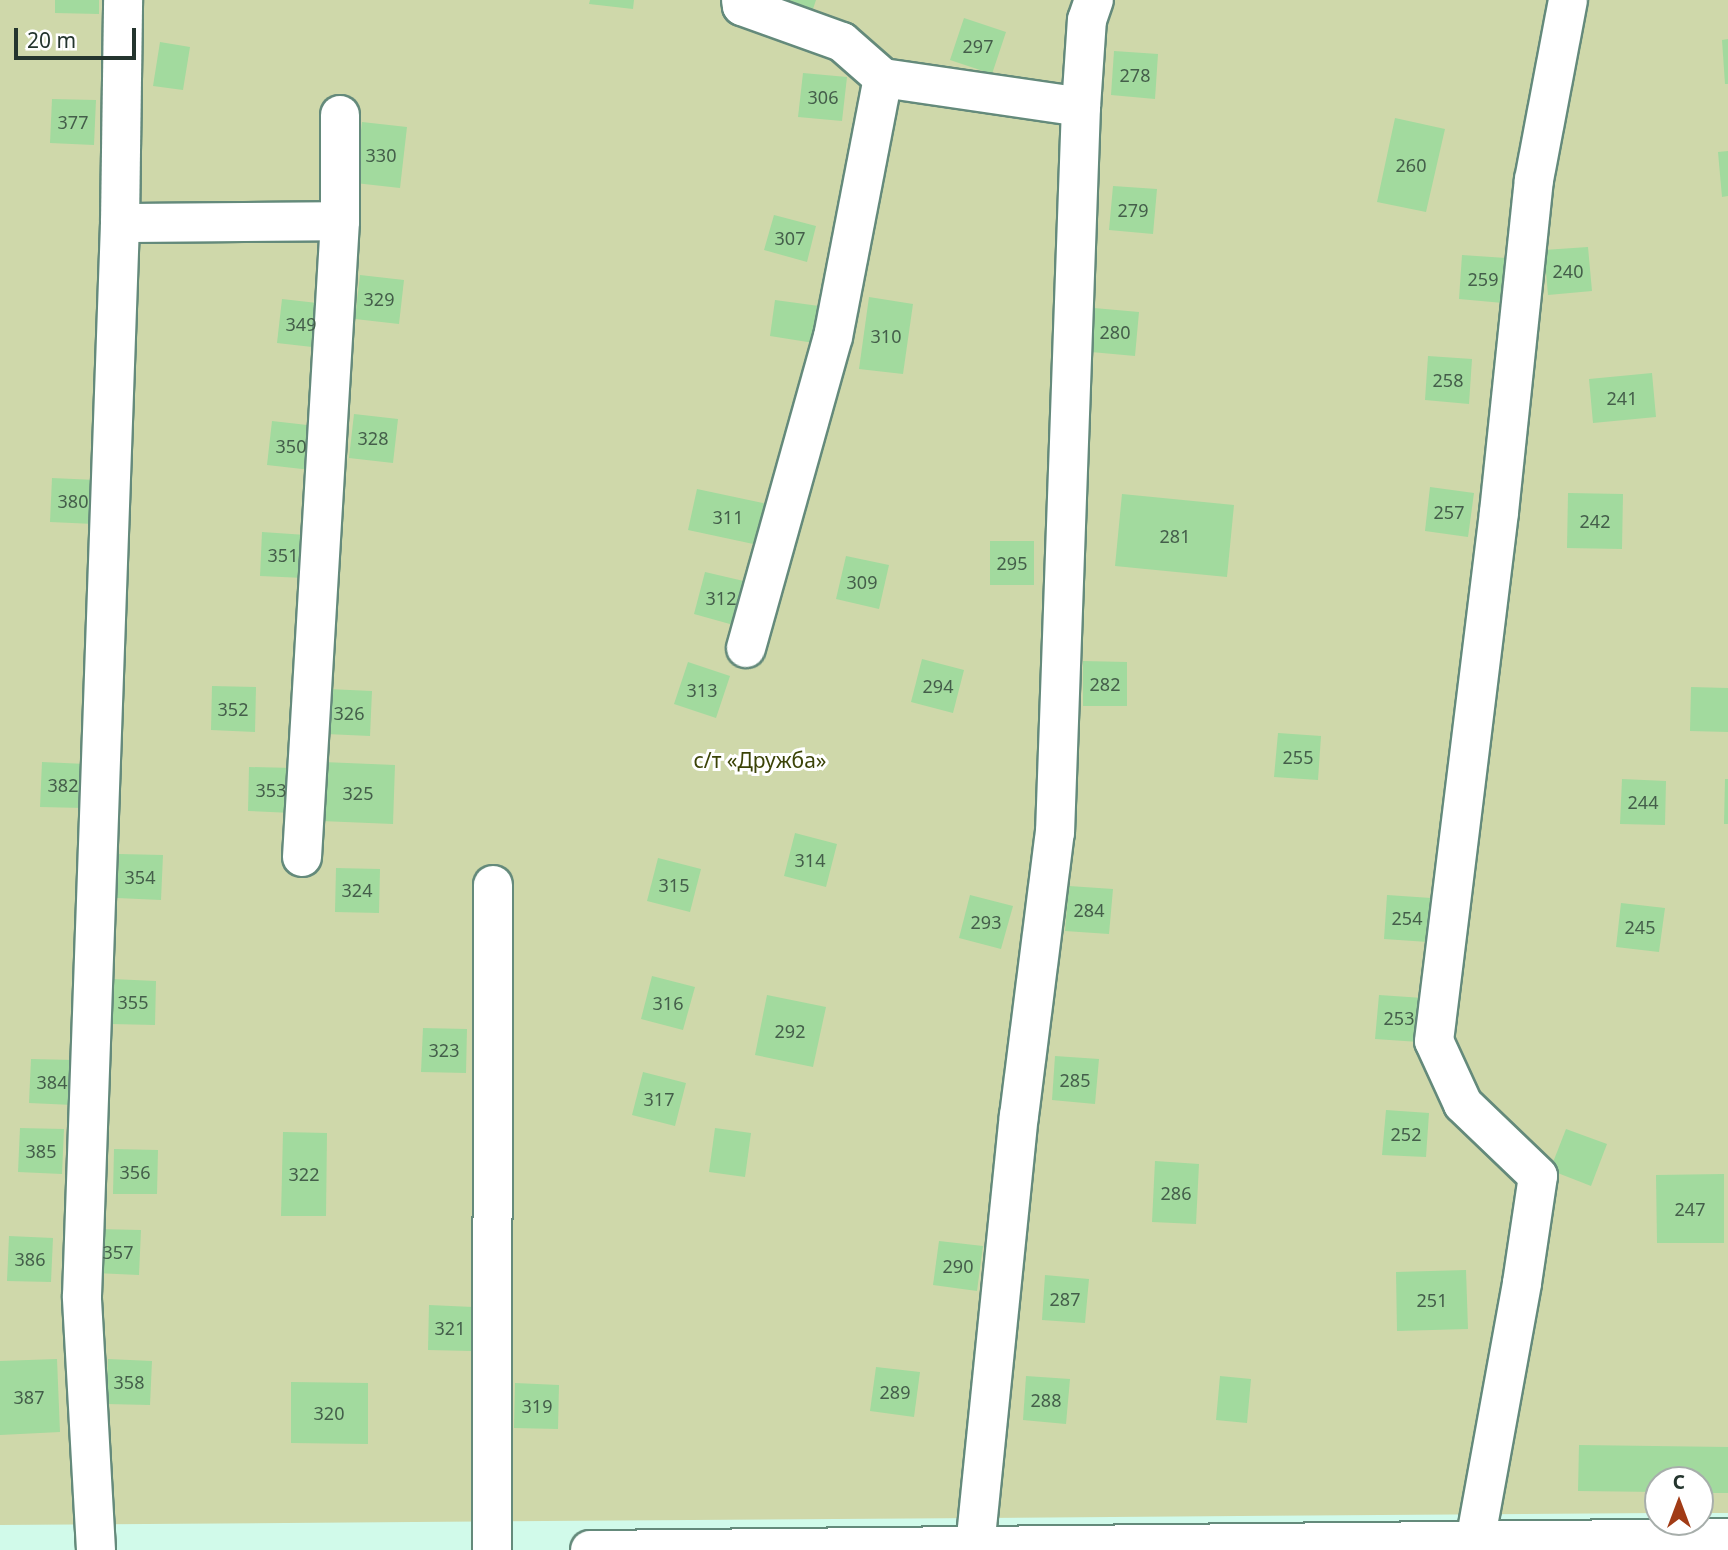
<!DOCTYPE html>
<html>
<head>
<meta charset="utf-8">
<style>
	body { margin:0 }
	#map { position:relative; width:1728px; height:1550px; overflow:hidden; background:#d1faea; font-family:"Noto Sans",sans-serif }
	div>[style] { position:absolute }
	.green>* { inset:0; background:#cfd8aa }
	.building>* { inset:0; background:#a2da9e }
	.roads { filter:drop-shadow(2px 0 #648a7b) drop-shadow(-2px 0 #648a7b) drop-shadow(0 2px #648a7b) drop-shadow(0 -2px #648a7b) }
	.minor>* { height:38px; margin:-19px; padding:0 19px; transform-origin:19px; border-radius:19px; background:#fff }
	span { translate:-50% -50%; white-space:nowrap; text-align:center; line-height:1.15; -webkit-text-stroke:6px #fff; paint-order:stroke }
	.number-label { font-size:18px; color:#445e4a }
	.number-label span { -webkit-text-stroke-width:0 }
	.park-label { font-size:21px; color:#3b4307 }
	.north { position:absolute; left:1644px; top:1466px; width:70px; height:70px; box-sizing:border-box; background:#fff; border:2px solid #a7aeab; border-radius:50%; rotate:0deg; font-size:19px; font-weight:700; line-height:28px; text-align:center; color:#24352e }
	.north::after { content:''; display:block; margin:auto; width:24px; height:32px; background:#a13b16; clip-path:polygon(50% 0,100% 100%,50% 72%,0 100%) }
	.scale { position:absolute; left:14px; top:28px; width:122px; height:32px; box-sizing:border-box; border:4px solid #24352e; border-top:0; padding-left:9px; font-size:21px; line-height:24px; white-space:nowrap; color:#24352e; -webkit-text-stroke:5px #fff; paint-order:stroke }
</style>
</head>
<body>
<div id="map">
	<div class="green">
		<i style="clip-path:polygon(0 0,1728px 0,1728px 1513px,1700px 1513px,1700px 1480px,1658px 1480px,1658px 1513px,0 1525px)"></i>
	</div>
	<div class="building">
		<i style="clip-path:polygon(55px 0,99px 0,99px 14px,55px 13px)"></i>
		<i style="clip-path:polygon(590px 0,634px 0,633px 9px,589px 4px)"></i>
		<i style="clip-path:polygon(778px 0,816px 0,812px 12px)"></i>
		<i style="clip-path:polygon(964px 18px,1006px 32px,992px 74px,950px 60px)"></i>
		<i style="clip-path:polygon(1728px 39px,1728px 84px,1725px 84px,1722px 40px)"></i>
		<i style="clip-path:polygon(160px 42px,190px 47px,183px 90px,153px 86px)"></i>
		<i style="clip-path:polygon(1114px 51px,1158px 54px,1155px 99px,1111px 95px)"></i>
		<i style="clip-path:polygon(803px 73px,847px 77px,842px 121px,798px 117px)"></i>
		<i style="clip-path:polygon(52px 99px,96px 100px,94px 145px,50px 143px)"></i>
		<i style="clip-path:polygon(1395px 118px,1445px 129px,1426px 212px,1377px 202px)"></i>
		<i style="clip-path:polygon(362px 122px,407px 127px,400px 188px,355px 183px)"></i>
		<i style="clip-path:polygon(1728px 151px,1728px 196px,1722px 197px,1718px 152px)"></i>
		<i style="clip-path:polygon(1113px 186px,1157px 189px,1153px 234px,1109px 230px)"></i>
		<i style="clip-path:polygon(774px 215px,816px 226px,807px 262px,764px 250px)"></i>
		<i style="clip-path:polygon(1588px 247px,1592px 291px,1548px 295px,1544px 250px)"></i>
		<i style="clip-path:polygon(1462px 255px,1506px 258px,1503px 303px,1459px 299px)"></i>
		<i style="clip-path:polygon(360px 275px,404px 280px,399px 324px,355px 319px)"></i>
		<i style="clip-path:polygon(869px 297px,913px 304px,903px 374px,859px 369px)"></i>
		<i style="clip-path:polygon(282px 299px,326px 304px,321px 348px,277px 343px)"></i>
		<i style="clip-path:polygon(775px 300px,819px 306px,814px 343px,770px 336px)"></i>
		<i style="clip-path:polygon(1094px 308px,1139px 312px,1135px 356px,1091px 352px)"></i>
		<i style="clip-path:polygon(1428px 356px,1472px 359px,1469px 404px,1425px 400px)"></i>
		<i style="clip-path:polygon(1652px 373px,1656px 417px,1593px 423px,1589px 379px)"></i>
		<i style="clip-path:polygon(354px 414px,398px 419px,393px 463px,349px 458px)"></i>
		<i style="clip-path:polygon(272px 421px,316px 426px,311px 470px,267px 465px)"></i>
		<i style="clip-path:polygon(52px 478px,96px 480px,94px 524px,50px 522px)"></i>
		<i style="clip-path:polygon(1430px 487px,1474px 493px,1468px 537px,1425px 531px)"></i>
		<i style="clip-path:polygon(697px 489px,767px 504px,758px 545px,688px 530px)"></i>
		<i style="clip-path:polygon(1568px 493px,1623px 494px,1622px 549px,1567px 548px)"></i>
		<i style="clip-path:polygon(1122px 494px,1234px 505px,1227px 577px,1115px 566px)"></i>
		<i style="clip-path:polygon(262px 532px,306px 535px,304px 578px,260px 576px)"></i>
		<i style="clip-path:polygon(990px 541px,1034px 541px,1034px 585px,990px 585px)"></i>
		<i style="clip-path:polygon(846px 556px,889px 565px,879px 609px,836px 599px)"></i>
		<i style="clip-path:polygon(705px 572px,748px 582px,737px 626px,694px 614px)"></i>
		<i style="clip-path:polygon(922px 659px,964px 670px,953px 713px,911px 702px)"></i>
		<i style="clip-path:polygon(1083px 661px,1127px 662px,1127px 706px,1083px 706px)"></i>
		<i style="clip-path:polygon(688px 662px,730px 676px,716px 718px,674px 704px)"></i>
		<i style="clip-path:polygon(212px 686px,256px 687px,255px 732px,211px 730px)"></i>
		<i style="clip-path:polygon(1691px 687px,1728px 688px,1728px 732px,1690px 731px)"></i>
		<i style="clip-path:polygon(328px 689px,372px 691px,370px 736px,326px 734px)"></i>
		<i style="clip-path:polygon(1278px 733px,1321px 736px,1318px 780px,1274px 777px)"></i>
		<i style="clip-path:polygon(42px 762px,86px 764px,84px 808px,40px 807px)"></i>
		<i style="clip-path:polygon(323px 762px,395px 765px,393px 824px,321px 821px)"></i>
		<i style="clip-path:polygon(249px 767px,293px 768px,292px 813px,248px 811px)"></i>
		<i style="clip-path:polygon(1622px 779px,1666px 781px,1665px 825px,1620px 824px)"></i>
		<i style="clip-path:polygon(1725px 779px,1728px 779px,1728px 824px,1724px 824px)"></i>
		<i style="clip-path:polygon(795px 833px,837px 844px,826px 887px,784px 876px)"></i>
		<i style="clip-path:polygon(119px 854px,163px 855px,161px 900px,117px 898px)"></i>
		<i style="clip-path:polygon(658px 858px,701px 869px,690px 912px,647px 901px)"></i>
		<i style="clip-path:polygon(336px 868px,380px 869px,379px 913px,335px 912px)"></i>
		<i style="clip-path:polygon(1069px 886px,1113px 889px,1109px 934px,1065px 931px)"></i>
		<i style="clip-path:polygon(970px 895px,1013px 906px,1001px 949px,959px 938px)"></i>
		<i style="clip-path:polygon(1387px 895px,1431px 898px,1428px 942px,1384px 939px)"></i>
		<i style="clip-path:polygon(1621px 903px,1665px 908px,1659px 952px,1616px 947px)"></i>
		<i style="clip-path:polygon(652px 976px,695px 987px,683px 1030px,641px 1019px)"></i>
		<i style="clip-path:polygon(112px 979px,156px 981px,155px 1025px,111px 1024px)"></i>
		<i style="clip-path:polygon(767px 995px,826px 1007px,813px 1067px,755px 1055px)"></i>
		<i style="clip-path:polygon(1379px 995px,1423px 998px,1419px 1042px,1375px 1039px)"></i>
		<i style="clip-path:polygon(423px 1028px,467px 1029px,466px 1073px,421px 1072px)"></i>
		<i style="clip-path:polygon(1055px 1056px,1099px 1059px,1095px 1104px,1052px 1100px)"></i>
		<i style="clip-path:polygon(31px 1059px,75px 1060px,73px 1105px,29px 1103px)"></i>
		<i style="clip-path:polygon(643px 1072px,686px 1083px,675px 1126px,632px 1115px)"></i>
		<i style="clip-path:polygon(1386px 1110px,1429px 1113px,1426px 1157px,1382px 1155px)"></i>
		<i style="clip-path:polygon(20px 1128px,64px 1129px,62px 1174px,18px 1172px)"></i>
		<i style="clip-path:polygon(715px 1128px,751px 1133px,745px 1177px,709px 1172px)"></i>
		<i style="clip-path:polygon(1566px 1129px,1607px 1144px,1591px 1186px,1550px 1170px)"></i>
		<i style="clip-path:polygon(283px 1132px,327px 1133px,326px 1216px,281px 1216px)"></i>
		<i style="clip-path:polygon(114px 1149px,158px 1150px,157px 1194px,113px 1194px)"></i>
		<i style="clip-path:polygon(1155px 1161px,1199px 1164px,1196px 1224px,1152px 1222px)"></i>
		<i style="clip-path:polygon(1724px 1174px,1724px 1243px,1657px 1243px,1656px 1175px)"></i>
		<i style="clip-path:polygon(97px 1229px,141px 1230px,139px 1275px,95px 1273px)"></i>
		<i style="clip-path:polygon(9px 1236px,53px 1238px,51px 1282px,7px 1281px)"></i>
		<i style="clip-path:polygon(939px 1241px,983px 1246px,977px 1291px,933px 1285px)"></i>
		<i style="clip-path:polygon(1466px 1270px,1468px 1329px,1397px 1331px,1396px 1272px)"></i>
		<i style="clip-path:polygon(1045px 1275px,1089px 1279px,1085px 1323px,1042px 1320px)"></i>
		<i style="clip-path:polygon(429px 1305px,473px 1307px,471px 1351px,428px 1350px)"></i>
		<i style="clip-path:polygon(57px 1359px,60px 1432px,0 1435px,0 1361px)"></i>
		<i style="clip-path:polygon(108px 1359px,152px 1361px,150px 1405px,106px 1404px)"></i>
		<i style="clip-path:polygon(876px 1367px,920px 1372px,914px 1417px,870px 1411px)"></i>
		<i style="clip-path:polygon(1026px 1376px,1070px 1379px,1066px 1424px,1023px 1420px)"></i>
		<i style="clip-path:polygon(1220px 1376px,1251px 1379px,1247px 1423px,1216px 1420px)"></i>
		<i style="clip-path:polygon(291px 1382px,368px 1383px,368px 1444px,291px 1443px)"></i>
		<i style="clip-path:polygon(515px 1383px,559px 1385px,558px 1429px,514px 1428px)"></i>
		<i style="clip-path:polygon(1579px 1445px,1728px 1447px,1728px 1493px,1700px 1493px,1700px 1480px,1658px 1480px,1658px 1492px,1578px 1491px)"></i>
	</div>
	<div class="roads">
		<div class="minor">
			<i style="left:741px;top:0;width:6px;rotate:81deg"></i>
			<i style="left:742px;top:6px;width:106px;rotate:19.8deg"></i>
			<i style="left:842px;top:42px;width:55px;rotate:41.3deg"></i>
			<i style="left:883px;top:78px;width:200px;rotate:8.3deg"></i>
			<i style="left:120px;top:223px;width:220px;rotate:-0.5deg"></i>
			<i style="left:746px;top:648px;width:323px;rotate:-74.4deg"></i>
			<i style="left:833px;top:337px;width:264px;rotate:-79.1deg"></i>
			<i style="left:302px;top:857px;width:637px;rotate:-86.58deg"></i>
			<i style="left:340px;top:221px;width:106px;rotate:-90deg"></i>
			<i style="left:1475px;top:1542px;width:263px;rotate:-79.7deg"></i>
			<i style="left:1522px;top:1283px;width:108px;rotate:-81.5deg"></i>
			<i style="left:1538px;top:1176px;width:104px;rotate:-136.2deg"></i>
			<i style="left:1463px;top:1104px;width:69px;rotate:-114.7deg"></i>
			<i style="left:1434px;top:1041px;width:533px;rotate:-82.99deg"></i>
			<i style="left:1499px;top:512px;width:334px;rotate:-84deg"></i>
			<i style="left:1534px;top:180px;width:183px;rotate:-79.3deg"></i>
			<i style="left:975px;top:1547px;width:433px;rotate:-84.2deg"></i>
			<i style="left:1019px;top:1116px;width:285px;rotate:-82.8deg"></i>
			<i style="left:1055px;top:833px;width:726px;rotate:-87.95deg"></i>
			<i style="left:1081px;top:107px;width:87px;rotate:-86.1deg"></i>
			<i style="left:1087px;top:20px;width:21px;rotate:-71deg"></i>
			<i style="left:96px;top:1550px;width:254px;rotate:-93.2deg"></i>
			<i style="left:82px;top:1296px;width:1074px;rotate:-87.97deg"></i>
			<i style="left:120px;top:223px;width:223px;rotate:-89.2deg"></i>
			<i style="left:492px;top:1550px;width:665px;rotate:-89.91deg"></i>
			<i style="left:590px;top:1550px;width:1138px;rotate:-0.6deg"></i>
		</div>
	</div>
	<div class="number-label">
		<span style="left:978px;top:46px">297</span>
		<span style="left:1135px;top:75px">278</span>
		<span style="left:823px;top:97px">306</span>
		<span style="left:73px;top:122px">377</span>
		<span style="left:381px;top:155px">330</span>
		<span style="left:1411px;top:165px">260</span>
		<span style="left:1133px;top:210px">279</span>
		<span style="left:790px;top:238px">307</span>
		<span style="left:1568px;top:271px">240</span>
		<span style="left:1483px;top:279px">259</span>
		<span style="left:379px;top:299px">329</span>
		<span style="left:301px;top:324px">349</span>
		<span style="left:1115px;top:332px">280</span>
		<span style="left:886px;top:336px">310</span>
		<span style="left:1448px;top:380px">258</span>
		<span style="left:1622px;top:398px">241</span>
		<span style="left:373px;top:438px">328</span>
		<span style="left:291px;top:446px">350</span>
		<span style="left:73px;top:501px">380</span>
		<span style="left:1449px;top:512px">257</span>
		<span style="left:728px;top:517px">311</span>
		<span style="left:1595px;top:521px">242</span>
		<span style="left:1175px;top:536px">281</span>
		<span style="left:283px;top:555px">351</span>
		<span style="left:1012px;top:563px">295</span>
		<span style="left:862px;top:582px">309</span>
		<span style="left:721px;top:598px">312</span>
		<span style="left:1105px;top:684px">282</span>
		<span style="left:938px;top:686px">294</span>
		<span style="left:702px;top:690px">313</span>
		<span style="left:233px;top:709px">352</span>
		<span style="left:349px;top:713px">326</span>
		<span style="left:1298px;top:757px">255</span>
		<span style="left:63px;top:785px">382</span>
		<span style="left:271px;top:790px">353</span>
		<span style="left:358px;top:793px">325</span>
		<span style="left:1643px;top:802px">244</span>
		<span style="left:810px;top:860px">314</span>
		<span style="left:140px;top:877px">354</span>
		<span style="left:674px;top:885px">315</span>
		<span style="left:357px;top:890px">324</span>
		<span style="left:1089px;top:910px">284</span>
		<span style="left:1407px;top:918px">254</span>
		<span style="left:986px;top:922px">293</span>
		<span style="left:1640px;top:927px">245</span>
		<span style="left:133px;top:1002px">355</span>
		<span style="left:668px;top:1003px">316</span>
		<span style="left:1399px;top:1018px">253</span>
		<span style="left:790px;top:1031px">292</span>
		<span style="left:444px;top:1050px">323</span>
		<span style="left:1075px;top:1080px">285</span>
		<span style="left:52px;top:1082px">384</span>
		<span style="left:659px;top:1099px">317</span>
		<span style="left:1406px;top:1134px">252</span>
		<span style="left:41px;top:1151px">385</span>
		<span style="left:135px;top:1172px">356</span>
		<span style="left:304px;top:1174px">322</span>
		<span style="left:1176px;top:1193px">286</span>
		<span style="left:1690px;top:1209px">247</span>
		<span style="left:118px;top:1252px">357</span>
		<span style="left:30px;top:1259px">386</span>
		<span style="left:958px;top:1266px">290</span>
		<span style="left:1065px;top:1299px">287</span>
		<span style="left:1432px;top:1300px">251</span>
		<span style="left:450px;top:1328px">321</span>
		<span style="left:129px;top:1382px">358</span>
		<span style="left:895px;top:1392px">289</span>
		<span style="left:29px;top:1397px">387</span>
		<span style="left:1046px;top:1400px">288</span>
		<span style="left:537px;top:1406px">319</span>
		<span style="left:329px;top:1413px">320</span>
	</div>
	<div class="park-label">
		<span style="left:760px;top:760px">с/т «Дружба»</span>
	</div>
	<div class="north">С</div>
	<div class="scale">20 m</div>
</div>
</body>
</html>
